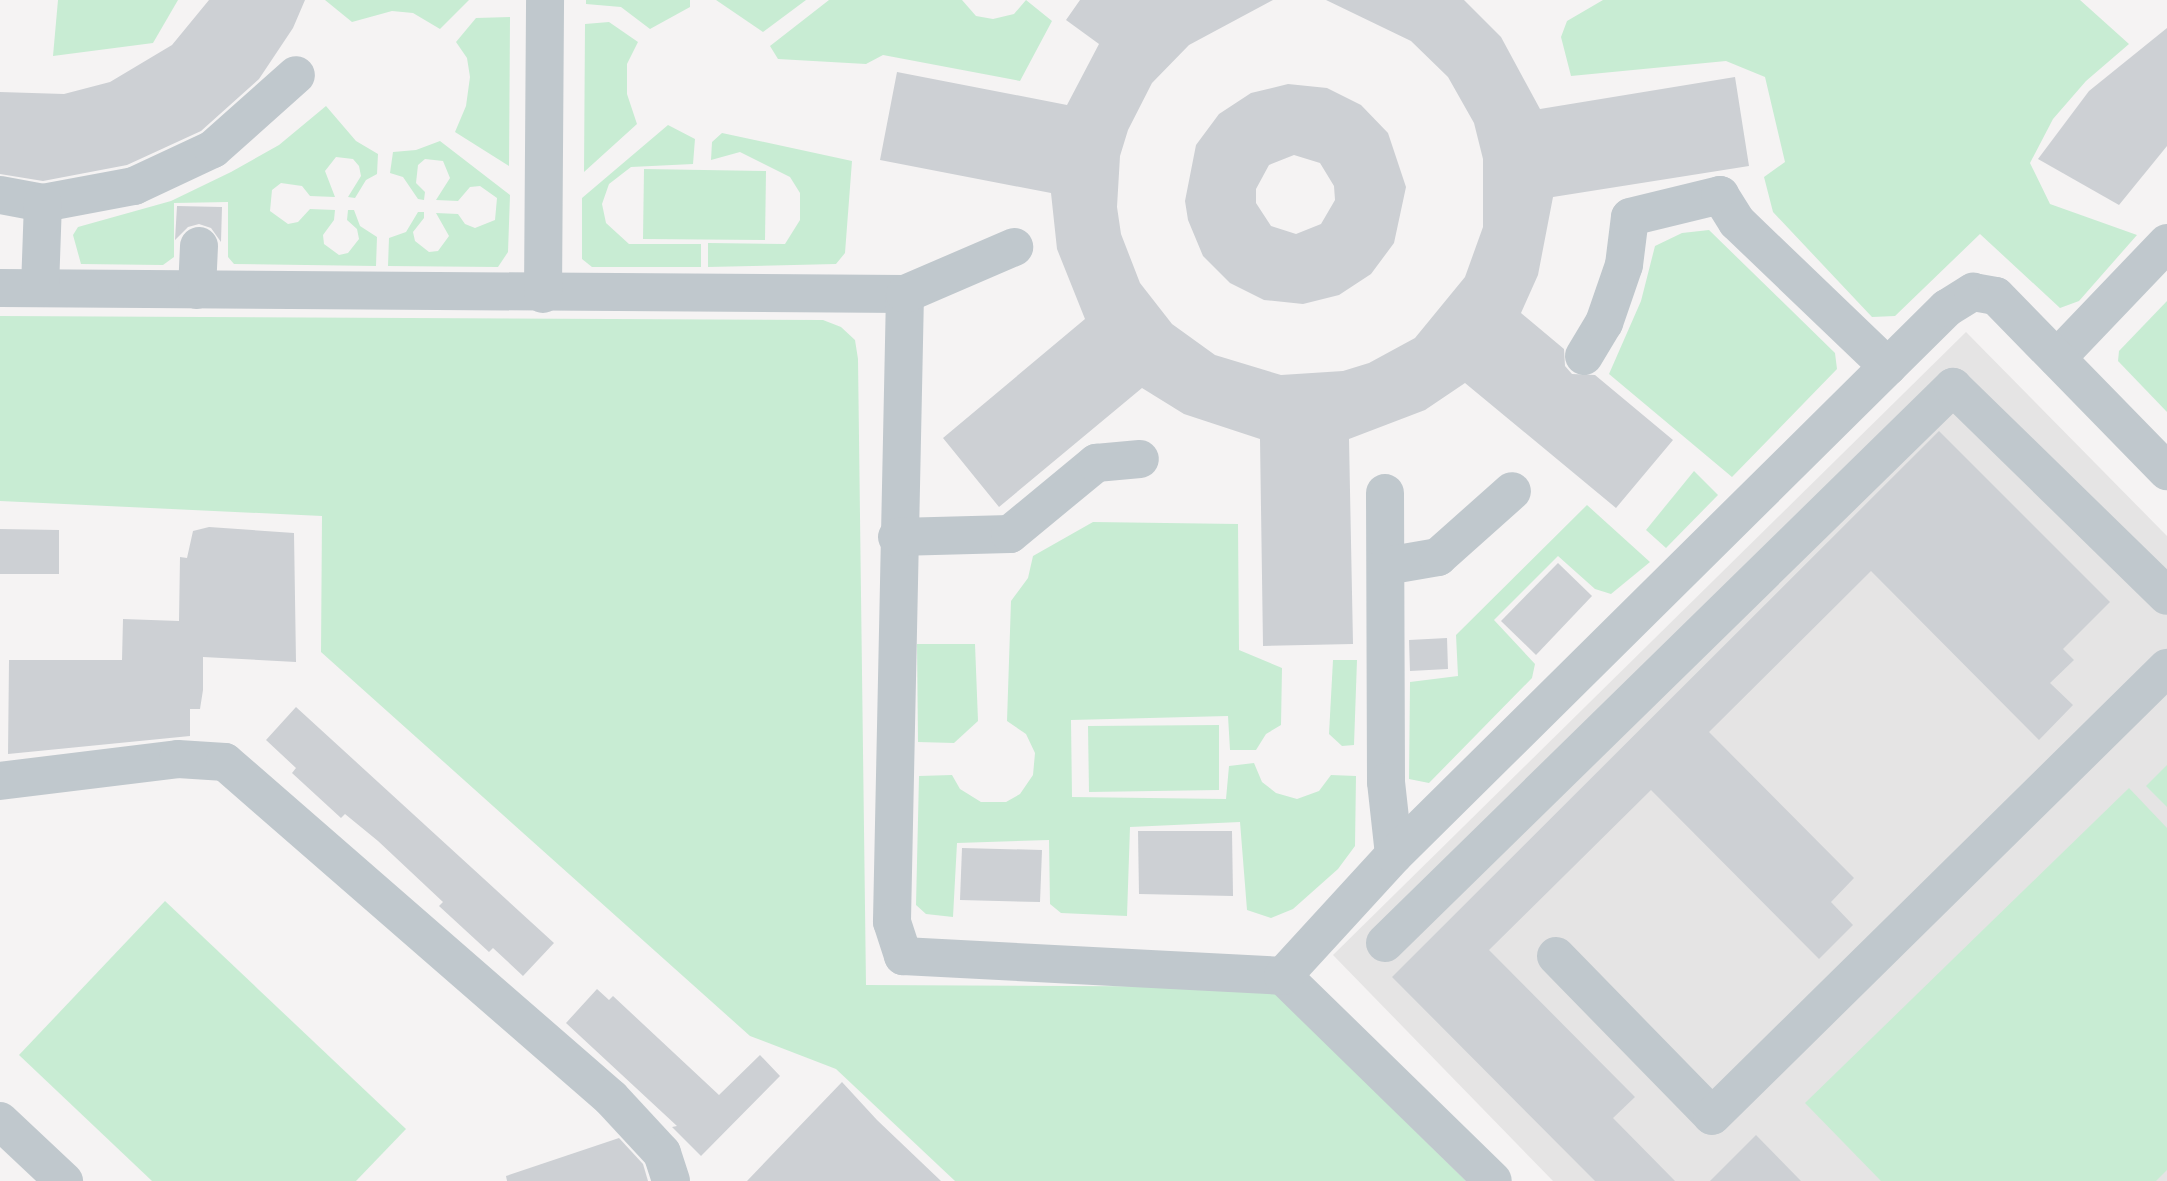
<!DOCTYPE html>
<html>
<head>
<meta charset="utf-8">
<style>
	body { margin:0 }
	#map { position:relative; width:2167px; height:1181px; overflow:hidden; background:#f5f3f3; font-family:"Roboto Condensed",sans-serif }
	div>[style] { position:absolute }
	.education>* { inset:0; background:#e5e4e4 }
	.green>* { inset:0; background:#c8ecd3 }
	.building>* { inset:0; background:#cdd0d4 }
	.minor>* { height:38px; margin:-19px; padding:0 19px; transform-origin:19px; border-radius:19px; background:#c0c8cd }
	span { translate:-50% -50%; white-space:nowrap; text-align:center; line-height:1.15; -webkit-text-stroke:7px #fff; paint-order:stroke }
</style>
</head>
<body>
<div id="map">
	<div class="education">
		<i style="clip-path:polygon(1966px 332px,2167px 536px,2167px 1181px,1553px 1181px,1333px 955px)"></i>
	</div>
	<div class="green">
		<i style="clip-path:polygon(58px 0,178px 0,153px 43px,53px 56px)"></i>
		<i style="clip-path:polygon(325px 0,469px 0,440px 29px,413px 13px,392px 11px,352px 22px)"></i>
		<i style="clip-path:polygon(586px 0,690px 0,690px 7px,650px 29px,621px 7px,586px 4px)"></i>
		<i style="clip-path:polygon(716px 0,806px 0,763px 32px)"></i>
		<i style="clip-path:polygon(829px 0,962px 0,976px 16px,993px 19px,1014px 14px,1026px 0,1052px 21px,1020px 81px,883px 55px,866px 64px,778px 59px,770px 46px)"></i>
		<i style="clip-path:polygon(1603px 0,2080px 0,2129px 44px,2086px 81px,2053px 119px,2030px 163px,2050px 204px,2137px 235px,2079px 301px,2060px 308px,1980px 234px,1895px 316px,1872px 317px,1773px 212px,1764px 177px,1785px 162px,1765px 77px,1726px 61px,1571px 76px,1561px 37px,1567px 21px)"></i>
		<i style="clip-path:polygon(510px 17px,510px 18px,509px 166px,455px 132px,466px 106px,470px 77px,467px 58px,456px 42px,476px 18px)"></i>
		<i style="clip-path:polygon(609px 22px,638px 42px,627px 64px,627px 94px,637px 124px,584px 172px,585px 24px)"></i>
		<i style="clip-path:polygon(326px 106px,356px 141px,378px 154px,377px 174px,366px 180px,355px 198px,348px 197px,361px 176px,359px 166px,353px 159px,336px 157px,325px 171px,335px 197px,310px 196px,302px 186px,281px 183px,272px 190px,270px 211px,288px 224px,298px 222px,310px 209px,335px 210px,334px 220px,323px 235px,324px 244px,339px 255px,348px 253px,359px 239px,357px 229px,347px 220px,348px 210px,354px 210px,360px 226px,377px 237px,376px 266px,234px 264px,228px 257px,228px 202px,174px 203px,174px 257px,163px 265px,81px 264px,73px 235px,78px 227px,171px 201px,231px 172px,279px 145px)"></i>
		<i style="clip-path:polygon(668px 125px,695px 139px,693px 164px,631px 167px,609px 184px,602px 204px,606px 223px,629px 244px,701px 244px,701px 267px,592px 267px,582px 259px,582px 198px)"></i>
		<i style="clip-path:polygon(722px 133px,852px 161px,845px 253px,836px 264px,708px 267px,708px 243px,785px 244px,800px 220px,800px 193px,790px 177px,740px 152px,711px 160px,712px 142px)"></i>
		<i style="clip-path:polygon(440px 141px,510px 195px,508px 252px,498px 267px,388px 266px,389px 238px,406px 232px,418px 212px,424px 212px,424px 218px,413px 232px,415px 241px,429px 252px,438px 251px,449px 236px,436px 213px,458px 214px,465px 224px,475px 228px,495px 220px,497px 198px,480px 186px,470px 187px,458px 201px,436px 200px,450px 178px,443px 161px,425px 159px,418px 165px,416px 183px,425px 192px,424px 200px,418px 199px,403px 177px,390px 173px,393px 152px,416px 150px)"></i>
		<i style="clip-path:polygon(644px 169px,766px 171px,765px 240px,643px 239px)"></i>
		<i style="clip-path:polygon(1709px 230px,1835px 353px,1837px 369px,1732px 477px,1609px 374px,1641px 301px,1655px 246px,1682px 233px)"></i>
		<i style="clip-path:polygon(2167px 301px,2167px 412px,2118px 361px,2119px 351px)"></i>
		<i style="clip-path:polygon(0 316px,823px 320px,841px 327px,855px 340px,858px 359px,866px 985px,1269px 987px,1466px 1181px,955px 1181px,836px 1069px,750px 1036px,321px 652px,322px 516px,0 501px)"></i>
		<i style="clip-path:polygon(1694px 471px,1718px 495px,1666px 548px,1646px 530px)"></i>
		<i style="clip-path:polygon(1587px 505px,1650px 562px,1611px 594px,1595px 589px,1558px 556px,1494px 620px,1535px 664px,1532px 678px,1429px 783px,1409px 779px,1410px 682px,1458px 676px,1456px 635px)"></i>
		<i style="clip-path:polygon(1093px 522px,1238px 524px,1239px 650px,1282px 668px,1281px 725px,1266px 734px,1256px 750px,1230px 750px,1228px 716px,1071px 720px,1072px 797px,1226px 799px,1229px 766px,1254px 763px,1262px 782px,1276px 793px,1297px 799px,1319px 791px,1331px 775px,1356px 776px,1355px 846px,1338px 869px,1293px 909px,1271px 918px,1247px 910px,1240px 822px,1130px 827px,1127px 916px,1061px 913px,1050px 904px,1049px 840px,957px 843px,953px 917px,926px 914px,916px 905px,919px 776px,952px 775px,960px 789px,981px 802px,1006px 802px,1020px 794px,1033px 775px,1035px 753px,1026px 734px,1007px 721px,1011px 601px,1028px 578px,1033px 556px)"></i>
		<i style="clip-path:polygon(917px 644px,975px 644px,978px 721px,954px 743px,918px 742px)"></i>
		<i style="clip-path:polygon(1333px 660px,1357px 660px,1354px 745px,1342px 746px,1329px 734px)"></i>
		<i style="clip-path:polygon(1219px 725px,1219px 790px,1089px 792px,1088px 726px)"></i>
		<i style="clip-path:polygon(2167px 765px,2167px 807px,2146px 786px)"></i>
		<i style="clip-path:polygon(2129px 788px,2167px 828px,2167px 1170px,2156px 1181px,1881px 1181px,1805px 1103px)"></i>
		<i style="clip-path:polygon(165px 901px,406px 1129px,356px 1181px,152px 1181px,19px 1055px)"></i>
	</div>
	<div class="building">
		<i style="clip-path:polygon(209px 0,305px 0,293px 28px,259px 79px,201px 131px,127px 165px,43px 181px,0 174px,0 92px,64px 94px,110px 82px,172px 45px)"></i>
		<i style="clip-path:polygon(1080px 0,1273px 0,1189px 45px,1152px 83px,1128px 130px,1120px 156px,1117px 207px,1121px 234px,1140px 283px,1172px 324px,1215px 355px,1281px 375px,1343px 371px,1369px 363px,1415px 338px,1465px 277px,1483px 227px,1483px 159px,1474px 123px,1448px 77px,1411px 41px,1326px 0,1464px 0,1501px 37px,1540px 109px,1735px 77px,1749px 166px,1553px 197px,1538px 275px,1521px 313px,1564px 349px,1565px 366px,1572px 374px,1595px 375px,1673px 440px,1616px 508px,1465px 383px,1425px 410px,1349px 439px,1353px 644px,1263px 646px,1260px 439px,1184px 414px,1142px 388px,999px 507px,943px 438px,1085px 319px,1057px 249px,1051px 193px,880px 160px,897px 72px,1067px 105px,1099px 44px,1066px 20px)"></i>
		<i style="clip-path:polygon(2167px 28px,2167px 146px,2119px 205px,2038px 159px,2089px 91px)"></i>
		<i style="clip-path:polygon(evenodd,1288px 84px,1327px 88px,1361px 105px,1388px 133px,1406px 187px,1394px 243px,1371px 274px,1339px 295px,1303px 304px,1264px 300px,1230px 283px,1203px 256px,1188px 220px,1185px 201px,1196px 145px,1219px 114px,1251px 93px,1288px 84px,1294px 155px,1320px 163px,1334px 186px,1335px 200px,1321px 224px,1296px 234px,1271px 226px,1256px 203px,1256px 189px,1269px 165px,1294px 155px)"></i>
		<i style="clip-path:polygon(177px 206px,222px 207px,221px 242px,211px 228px,199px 224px,188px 227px,175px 240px)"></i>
		<i style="clip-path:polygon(1939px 431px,2110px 602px,2063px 649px,2074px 660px,2050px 683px,2073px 705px,2039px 740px,1871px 571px,1709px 732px,1854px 878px,1831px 902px,1853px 925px,1819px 959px,1651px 790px,1489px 950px,1635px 1097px,1613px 1118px,1675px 1181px,1595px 1181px,1392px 977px)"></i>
		<i style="clip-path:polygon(209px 527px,294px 533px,296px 662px,203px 657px,203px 690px,200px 709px,190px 709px,190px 736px,8px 754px,9px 660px,122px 660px,123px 619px,179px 621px,180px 557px,187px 558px,193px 531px)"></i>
		<i style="clip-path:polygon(0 529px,59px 530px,59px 574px,0 574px)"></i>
		<i style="clip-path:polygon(1558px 563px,1592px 596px,1536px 655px,1501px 621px)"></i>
		<i style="clip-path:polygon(1447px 638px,1448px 669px,1410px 671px,1409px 640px)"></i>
		<i style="clip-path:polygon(296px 707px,554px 943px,523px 976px,493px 948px,489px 952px,439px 906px,443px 902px,378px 841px,345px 814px,341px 818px,292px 773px,296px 768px,266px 740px)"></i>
		<i style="clip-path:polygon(1138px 831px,1232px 831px,1233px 896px,1139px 894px)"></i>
		<i style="clip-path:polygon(962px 848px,1042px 850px,1040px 902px,960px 900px)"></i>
		<i style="clip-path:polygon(597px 989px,609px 1000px,613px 996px,719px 1095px,760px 1055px,780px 1076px,701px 1156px,672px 1127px,677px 1126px,566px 1023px)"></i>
		<i style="clip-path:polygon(842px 1082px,877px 1120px,941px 1181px,747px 1181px)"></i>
		<i style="clip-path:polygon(1756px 1135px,1801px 1181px,1710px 1181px)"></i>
		<i style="clip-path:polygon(619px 1138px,643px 1164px,648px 1181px,507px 1181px,506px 1176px)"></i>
	</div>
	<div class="minor">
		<i style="left:0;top:195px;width:44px;rotate:10.5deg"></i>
		<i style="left:43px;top:203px;width:93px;rotate:-10.6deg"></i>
		<i style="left:134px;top:186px;width:87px;rotate:-25.1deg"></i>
		<i style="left:213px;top:149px;width:111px;rotate:-41.7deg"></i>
		<i style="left:0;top:288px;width:905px;rotate:0.38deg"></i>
		<i style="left:905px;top:294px;width:628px;rotate:91.19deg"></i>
		<i style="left:892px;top:922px;width:36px;rotate:72deg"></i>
		<i style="left:903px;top:956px;width:381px;rotate:3deg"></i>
		<i style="left:1283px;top:976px;width:293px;rotate:44.3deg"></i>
		<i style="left:40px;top:288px;width:85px;rotate:-88deg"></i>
		<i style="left:197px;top:290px;width:44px;rotate:-87.4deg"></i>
		<i style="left:543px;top:294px;width:294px;rotate:-89.6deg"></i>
		<i style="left:905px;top:294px;width:119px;rotate:-23.3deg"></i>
		<i style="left:1584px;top:356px;width:39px;rotate:-59deg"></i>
		<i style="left:1604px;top:323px;width:61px;rotate:-71deg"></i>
		<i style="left:1624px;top:265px;width:48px;rotate:-82.9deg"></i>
		<i style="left:1630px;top:217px;width:93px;rotate:-13.7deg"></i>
		<i style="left:1720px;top:195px;width:32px;rotate:58deg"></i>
		<i style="left:1737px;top:222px;width:209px;rotate:43.8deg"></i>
		<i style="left:2057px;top:358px;width:159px;rotate:-46.3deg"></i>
		<i style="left:1385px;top:493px;width:289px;rotate:89.8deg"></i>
		<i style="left:1386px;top:782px;width:73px;rotate:83.7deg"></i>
		<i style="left:897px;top:537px;width:113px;rotate:-1.5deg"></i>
		<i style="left:1010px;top:534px;width:112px;rotate:-39.5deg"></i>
		<i style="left:1096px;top:463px;width:44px;rotate:-5.2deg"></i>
		<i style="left:1386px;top:566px;width:53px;rotate:-9.8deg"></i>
		<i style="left:1438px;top:557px;width:99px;rotate:-41.7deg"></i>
		<i style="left:0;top:781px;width:179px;rotate:-7deg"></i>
		<i style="left:178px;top:759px;width:47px;rotate:3.7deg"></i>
		<i style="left:225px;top:762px;width:512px;rotate:41.04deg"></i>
		<i style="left:611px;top:1098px;width:75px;rotate:47.2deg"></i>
		<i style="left:662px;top:1153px;width:29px;rotate:72deg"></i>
		<i style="left:1385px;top:943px;width:795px;rotate:-44.39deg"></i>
		<i style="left:1953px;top:387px;width:299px;rotate:44.3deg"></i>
		<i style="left:1556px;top:956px;width:223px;rotate:45.7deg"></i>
		<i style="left:1712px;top:1116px;width:639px;rotate:-44.56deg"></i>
		<i style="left:1283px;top:976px;width:164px;rotate:-47.5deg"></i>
		<i style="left:1394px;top:855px;width:778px;rotate:-44.69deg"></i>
		<i style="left:1947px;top:308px;width:31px;rotate:-32deg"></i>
		<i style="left:1973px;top:292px;width:23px;rotate:10deg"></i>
		<i style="left:1996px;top:296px;width:245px;rotate:45.7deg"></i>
		<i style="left:0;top:1121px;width:88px;rotate:43.2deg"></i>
	</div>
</div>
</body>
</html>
